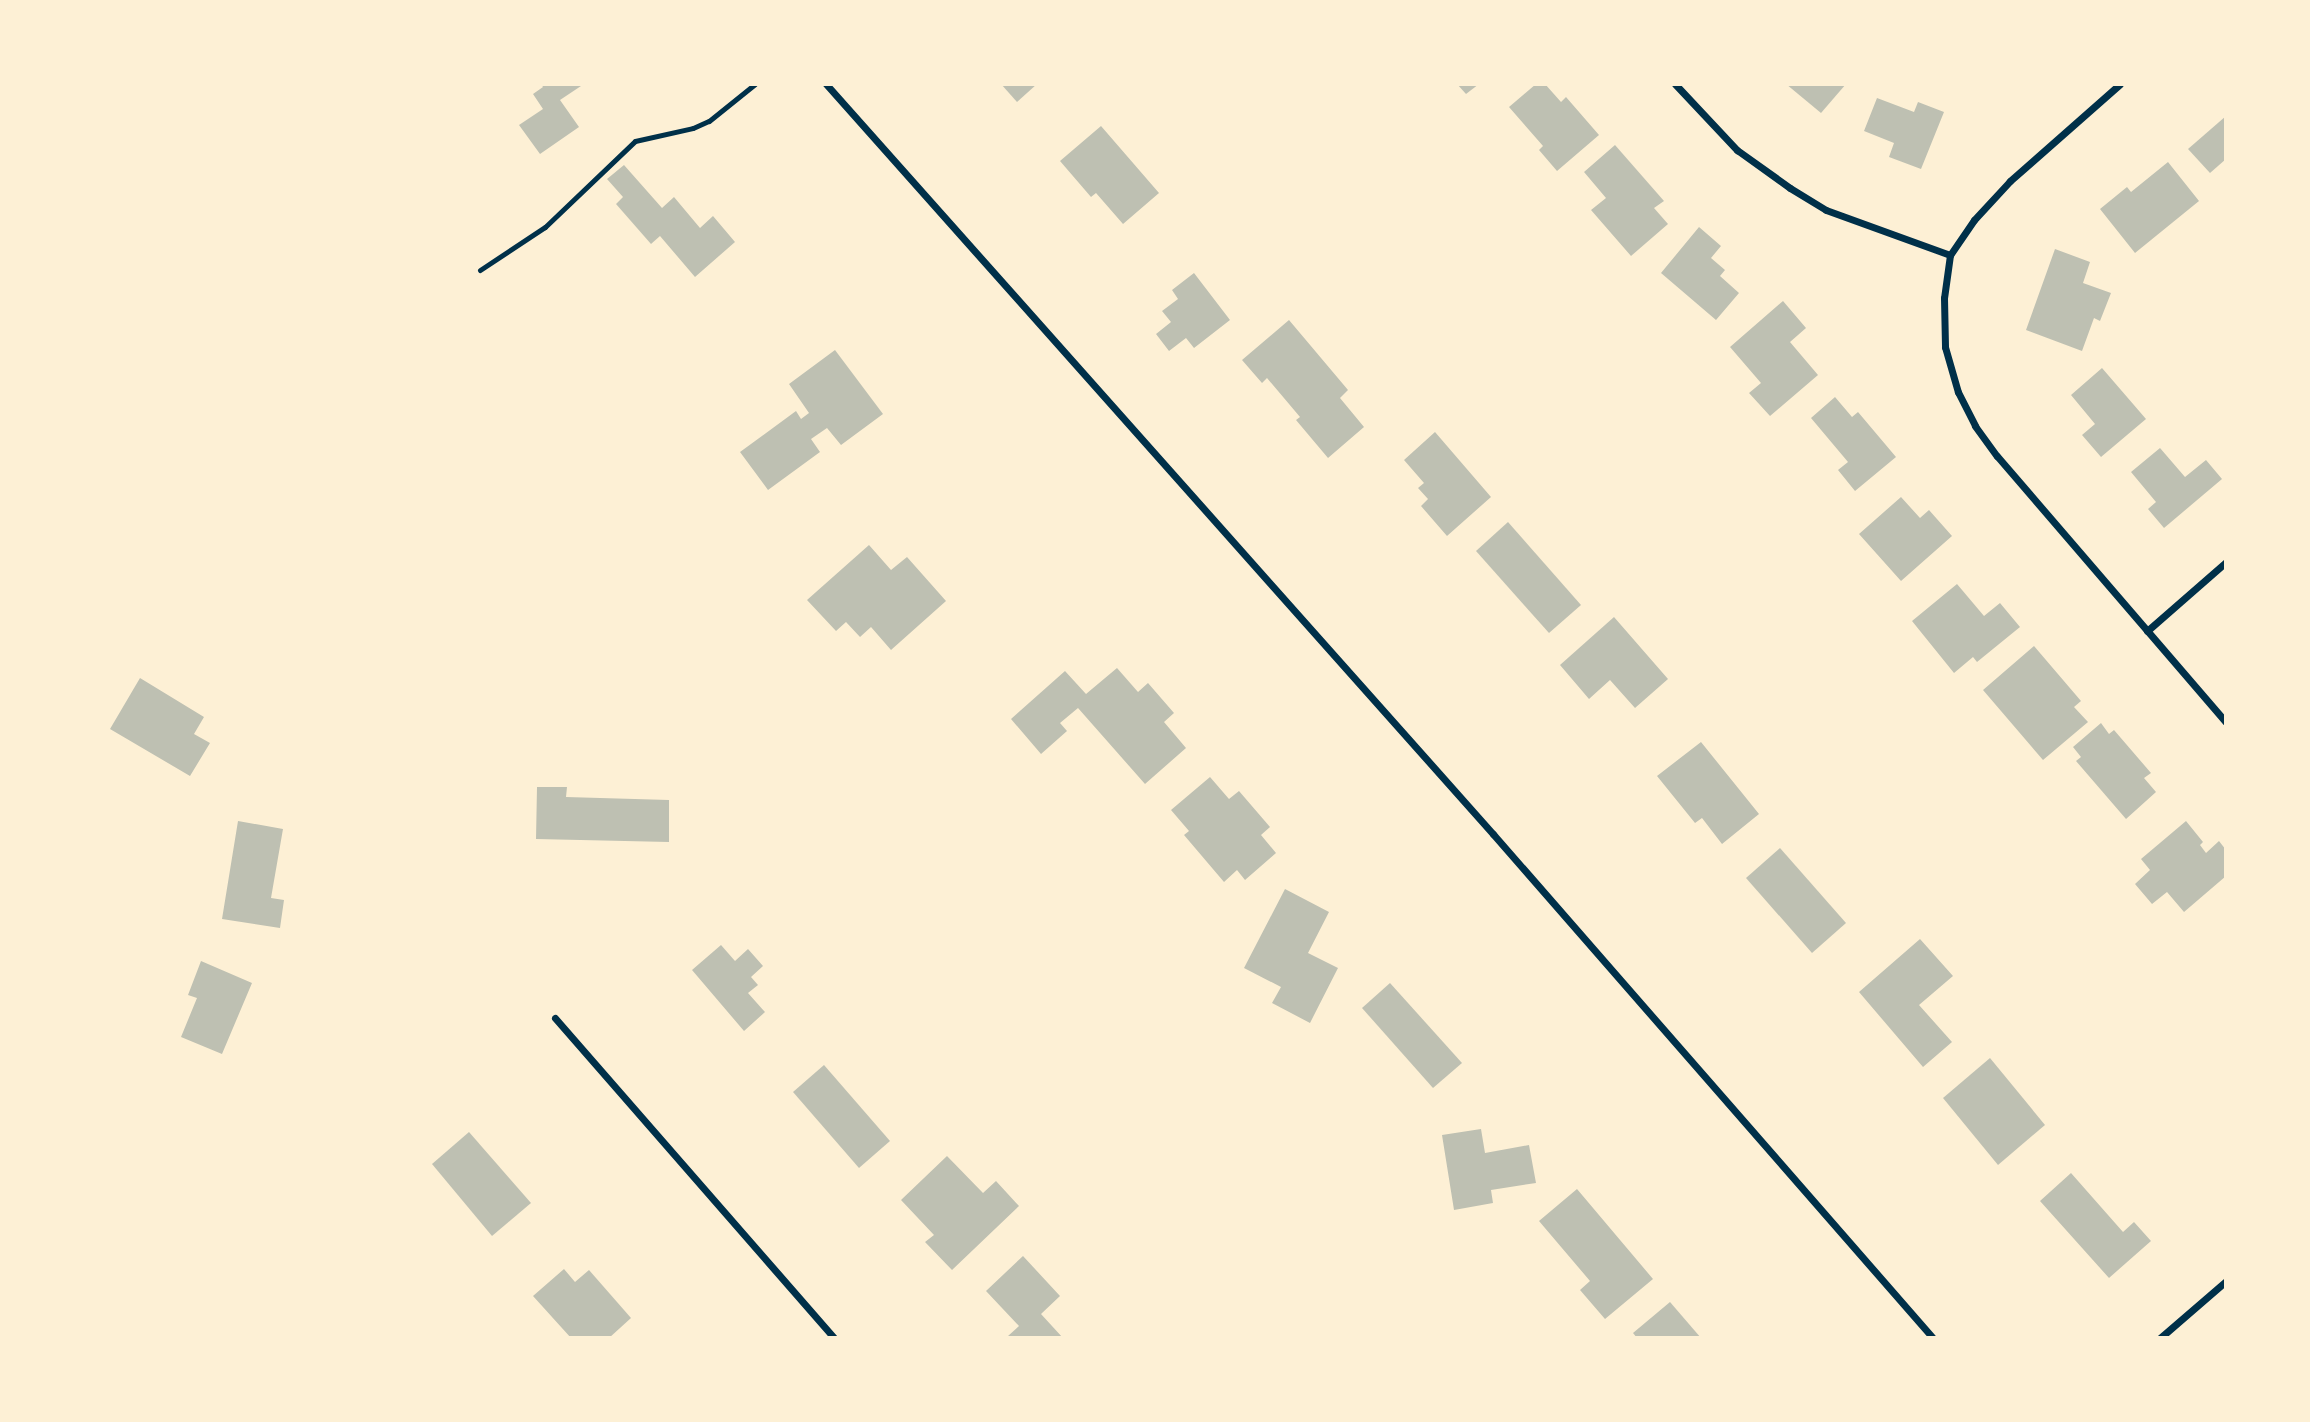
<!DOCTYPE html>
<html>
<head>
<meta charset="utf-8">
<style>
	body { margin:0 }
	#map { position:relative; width:2310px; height:1422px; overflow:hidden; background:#fdf0d5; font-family:Jost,sans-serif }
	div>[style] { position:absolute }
	.building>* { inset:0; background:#bec0b2 }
	.service>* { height:5px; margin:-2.5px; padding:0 2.5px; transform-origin:2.5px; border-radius:2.5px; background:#003049 }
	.minor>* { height:7px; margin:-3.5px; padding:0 3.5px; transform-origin:3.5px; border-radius:3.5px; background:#003049 }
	span { translate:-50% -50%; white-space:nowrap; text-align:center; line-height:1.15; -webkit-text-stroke:5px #fdf0d5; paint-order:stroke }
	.frame { position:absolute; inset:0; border:86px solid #fdf0d5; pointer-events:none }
</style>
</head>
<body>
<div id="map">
	<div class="building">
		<i style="clip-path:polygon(541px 84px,584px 84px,560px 100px,579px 127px,540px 154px,519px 125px,543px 109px,533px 94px,543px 87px)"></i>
		<i style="clip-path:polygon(1001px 84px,1037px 84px,1017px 102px)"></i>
		<i style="clip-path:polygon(1457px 84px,1479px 84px,1466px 94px)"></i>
		<i style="clip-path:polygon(1536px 84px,1545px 84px,1561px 102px,1566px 97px,1599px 135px,1557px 171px,1539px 150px,1543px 146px,1509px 107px)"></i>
		<i style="clip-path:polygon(1786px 84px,1846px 84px,1821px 113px)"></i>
		<i style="clip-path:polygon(1877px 98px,1914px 112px,1918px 102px,1944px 112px,1921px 169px,1889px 157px,1894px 143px,1864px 131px)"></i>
		<i style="clip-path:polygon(2226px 116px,2226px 159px,2210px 173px,2188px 149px)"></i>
		<i style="clip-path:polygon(1101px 126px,1159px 193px,1123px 224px,1096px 193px,1091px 197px,1060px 161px)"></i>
		<i style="clip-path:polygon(1615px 145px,1664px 201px,1654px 208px,1668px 224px,1631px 256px,1591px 210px,1606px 198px,1584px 172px)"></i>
		<i style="clip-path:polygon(2168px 162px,2199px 201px,2135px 253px,2100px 209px,2127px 187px,2131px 192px)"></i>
		<i style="clip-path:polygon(624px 165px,662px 208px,674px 197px,700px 228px,713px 216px,735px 242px,695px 277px,660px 236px,651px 244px,616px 204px,623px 197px,607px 179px)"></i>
		<i style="clip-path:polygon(1699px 227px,1721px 246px,1711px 258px,1725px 270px,1720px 276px,1739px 293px,1716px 320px,1661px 273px)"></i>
		<i style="clip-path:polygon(2055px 249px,2090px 262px,2083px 283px,2111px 293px,2100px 321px,2094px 318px,2082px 351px,2026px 330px)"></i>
		<i style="clip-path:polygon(1194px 273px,1230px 320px,1194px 348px,1186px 338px,1169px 351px,1156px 334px,1171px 322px,1162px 311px,1178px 299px,1172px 290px)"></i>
		<i style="clip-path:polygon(1783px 301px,1806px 328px,1790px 342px,1818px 375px,1770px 416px,1749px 393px,1761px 383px,1730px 347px)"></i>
		<i style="clip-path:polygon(1289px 320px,1348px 390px,1340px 398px,1364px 427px,1328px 458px,1296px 420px,1300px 417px,1267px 378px,1262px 383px,1242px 360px)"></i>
		<i style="clip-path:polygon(835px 350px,883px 414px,841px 445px,827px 428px,811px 439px,820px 452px,768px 490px,740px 452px,796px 411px,801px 419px,809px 413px,789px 384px)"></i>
		<i style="clip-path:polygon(2102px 368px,2146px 419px,2101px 457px,2082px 435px,2095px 424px,2071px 395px)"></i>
		<i style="clip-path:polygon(1835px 397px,1852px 417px,1858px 412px,1896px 457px,1855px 491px,1838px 470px,1848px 462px,1811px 418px)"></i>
		<i style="clip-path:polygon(1435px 432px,1491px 497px,1447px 536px,1421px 506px,1428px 499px,1418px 488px,1424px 483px,1404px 460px)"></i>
		<i style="clip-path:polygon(2160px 448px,2185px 477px,2206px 460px,2222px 479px,2164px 528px,2148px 509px,2156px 502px,2131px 472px)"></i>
		<i style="clip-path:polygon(1901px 497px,1920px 518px,1929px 510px,1952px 536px,1901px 581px,1859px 534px)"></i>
		<i style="clip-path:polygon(1508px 522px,1581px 605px,1549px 633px,1476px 551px)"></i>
		<i style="clip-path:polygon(869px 545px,891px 570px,907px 557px,946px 601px,891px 650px,871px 627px,860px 637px,846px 622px,836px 631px,807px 600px)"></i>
		<i style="clip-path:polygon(1957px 584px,1984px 616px,2000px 603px,2020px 627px,1977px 662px,1973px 657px,1954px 673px,1912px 621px)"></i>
		<i style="clip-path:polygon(1614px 617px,1668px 679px,1635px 708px,1610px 680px,1589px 699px,1560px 665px)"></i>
		<i style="clip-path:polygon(2034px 646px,2081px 701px,2074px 707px,2088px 722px,2043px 760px,1983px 690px)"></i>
		<i style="clip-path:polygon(1117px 668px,1138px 692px,1148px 683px,1174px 713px,1164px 722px,1186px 748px,1145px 784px,1078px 708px,1060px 723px,1067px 731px,1041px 754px,1011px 719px,1065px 671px,1086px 694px)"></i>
		<i style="clip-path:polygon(140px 678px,204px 717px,194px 734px,210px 743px,190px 776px,110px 729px)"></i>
		<i style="clip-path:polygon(2101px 723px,2109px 734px,2114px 730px,2151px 773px,2144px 778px,2156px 792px,2126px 819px,2076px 761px,2081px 757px,2073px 747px)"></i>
		<i style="clip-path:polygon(1701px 742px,1759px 814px,1722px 844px,1702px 818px,1695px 823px,1657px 776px)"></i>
		<i style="clip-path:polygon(1210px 777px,1229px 799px,1239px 791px,1270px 827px,1261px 835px,1276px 853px,1245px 880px,1237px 870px,1224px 882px,1184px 835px,1189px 831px,1171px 810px)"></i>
		<i style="clip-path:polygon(537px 787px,567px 787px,566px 797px,669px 800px,669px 842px,536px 839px)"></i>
		<i style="clip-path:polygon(238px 821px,283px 829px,271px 898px,284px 900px,280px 928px,222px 919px)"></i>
		<i style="clip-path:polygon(2186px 821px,2203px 842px,2200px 845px,2206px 853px,2219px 841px,2226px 850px,2226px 876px,2184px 912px,2167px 892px,2152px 904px,2135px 884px,2150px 870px,2141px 859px)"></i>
		<i style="clip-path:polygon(1780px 848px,1846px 923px,1812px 953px,1746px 878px)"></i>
		<i style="clip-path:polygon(1285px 889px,1329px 912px,1308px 953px,1338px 968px,1310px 1023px,1272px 1003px,1281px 987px,1244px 968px)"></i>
		<i style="clip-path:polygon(1920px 939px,1953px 976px,1919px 1005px,1952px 1042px,1923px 1067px,1859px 992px)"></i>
		<i style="clip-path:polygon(721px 945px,735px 961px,748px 949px,763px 966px,751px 977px,758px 985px,748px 993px,765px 1012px,744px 1031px,692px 970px)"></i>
		<i style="clip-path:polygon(201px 961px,252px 983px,222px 1054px,181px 1037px,197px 998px,188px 995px)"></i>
		<i style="clip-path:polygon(1390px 983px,1462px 1063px,1433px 1088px,1362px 1008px)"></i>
		<i style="clip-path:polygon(1990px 1058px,2045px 1125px,1998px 1165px,1943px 1098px)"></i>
		<i style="clip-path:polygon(824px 1065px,890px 1141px,859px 1168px,793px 1092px)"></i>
		<i style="clip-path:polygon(1481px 1129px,1485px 1153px,1529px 1145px,1536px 1183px,1491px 1190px,1493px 1203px,1454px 1210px,1442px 1135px)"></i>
		<i style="clip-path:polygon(469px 1132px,531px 1203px,492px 1236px,432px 1164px)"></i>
		<i style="clip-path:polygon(947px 1156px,983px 1193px,996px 1181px,1019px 1206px,952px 1270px,925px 1242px,934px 1235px,901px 1200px)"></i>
		<i style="clip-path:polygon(2071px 1173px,2123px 1232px,2134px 1222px,2151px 1241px,2109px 1278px,2040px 1201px)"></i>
		<i style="clip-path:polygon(1577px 1189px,1653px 1279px,1605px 1319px,1580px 1290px,1590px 1281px,1539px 1221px)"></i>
		<i style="clip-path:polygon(1023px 1256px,1060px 1296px,1041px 1314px,1063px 1338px,1008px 1336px,1019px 1326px,986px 1291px)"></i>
		<i style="clip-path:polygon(564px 1269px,575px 1282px,589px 1270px,631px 1318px,609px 1338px,571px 1338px,533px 1296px)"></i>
		<i style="clip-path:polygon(1670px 1302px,1701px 1338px,1637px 1338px,1633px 1333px)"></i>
	</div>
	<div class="service">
		<i style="left:480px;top:270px;width:78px;rotate:-33.5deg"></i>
		<i style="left:545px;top:227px;width:124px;rotate:-43.7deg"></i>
		<i style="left:635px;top:141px;width:59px;rotate:-12.6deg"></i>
		<i style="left:693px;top:128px;width:17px;rotate:-24deg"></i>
		<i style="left:709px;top:121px;width:59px;rotate:-38.8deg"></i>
	</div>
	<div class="minor">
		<i style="left:826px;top:84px;width:1004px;rotate:48.35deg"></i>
		<i style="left:1493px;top:834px;width:669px;rotate:48.88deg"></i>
		<i style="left:1675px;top:84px;width:91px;rotate:46.8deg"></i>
		<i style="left:1737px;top:150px;width:65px;rotate:35.6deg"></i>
		<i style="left:1790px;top:188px;width:42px;rotate:31.4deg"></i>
		<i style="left:1826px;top:210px;width:132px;rotate:19.9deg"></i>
		<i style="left:2120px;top:84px;width:147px;rotate:138.6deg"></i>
		<i style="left:2010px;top:181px;width:53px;rotate:132.7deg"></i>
		<i style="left:1974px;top:220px;width:42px;rotate:124.4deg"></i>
		<i style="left:1950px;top:255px;width:43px;rotate:97.9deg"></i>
		<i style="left:1944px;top:298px;width:49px;rotate:88.8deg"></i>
		<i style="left:1945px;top:347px;width:47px;rotate:73.9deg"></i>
		<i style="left:1958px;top:392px;width:38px;rotate:63deg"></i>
		<i style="left:1975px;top:426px;width:37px;rotate:54deg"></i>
		<i style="left:1997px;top:456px;width:351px;rotate:49.3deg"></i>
		<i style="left:2147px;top:631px;width:105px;rotate:-41.1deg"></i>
		<i style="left:555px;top:1018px;width:425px;rotate:48.9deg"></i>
		<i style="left:2160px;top:1338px;width:87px;rotate:-40.8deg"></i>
	</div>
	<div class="frame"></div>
</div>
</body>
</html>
